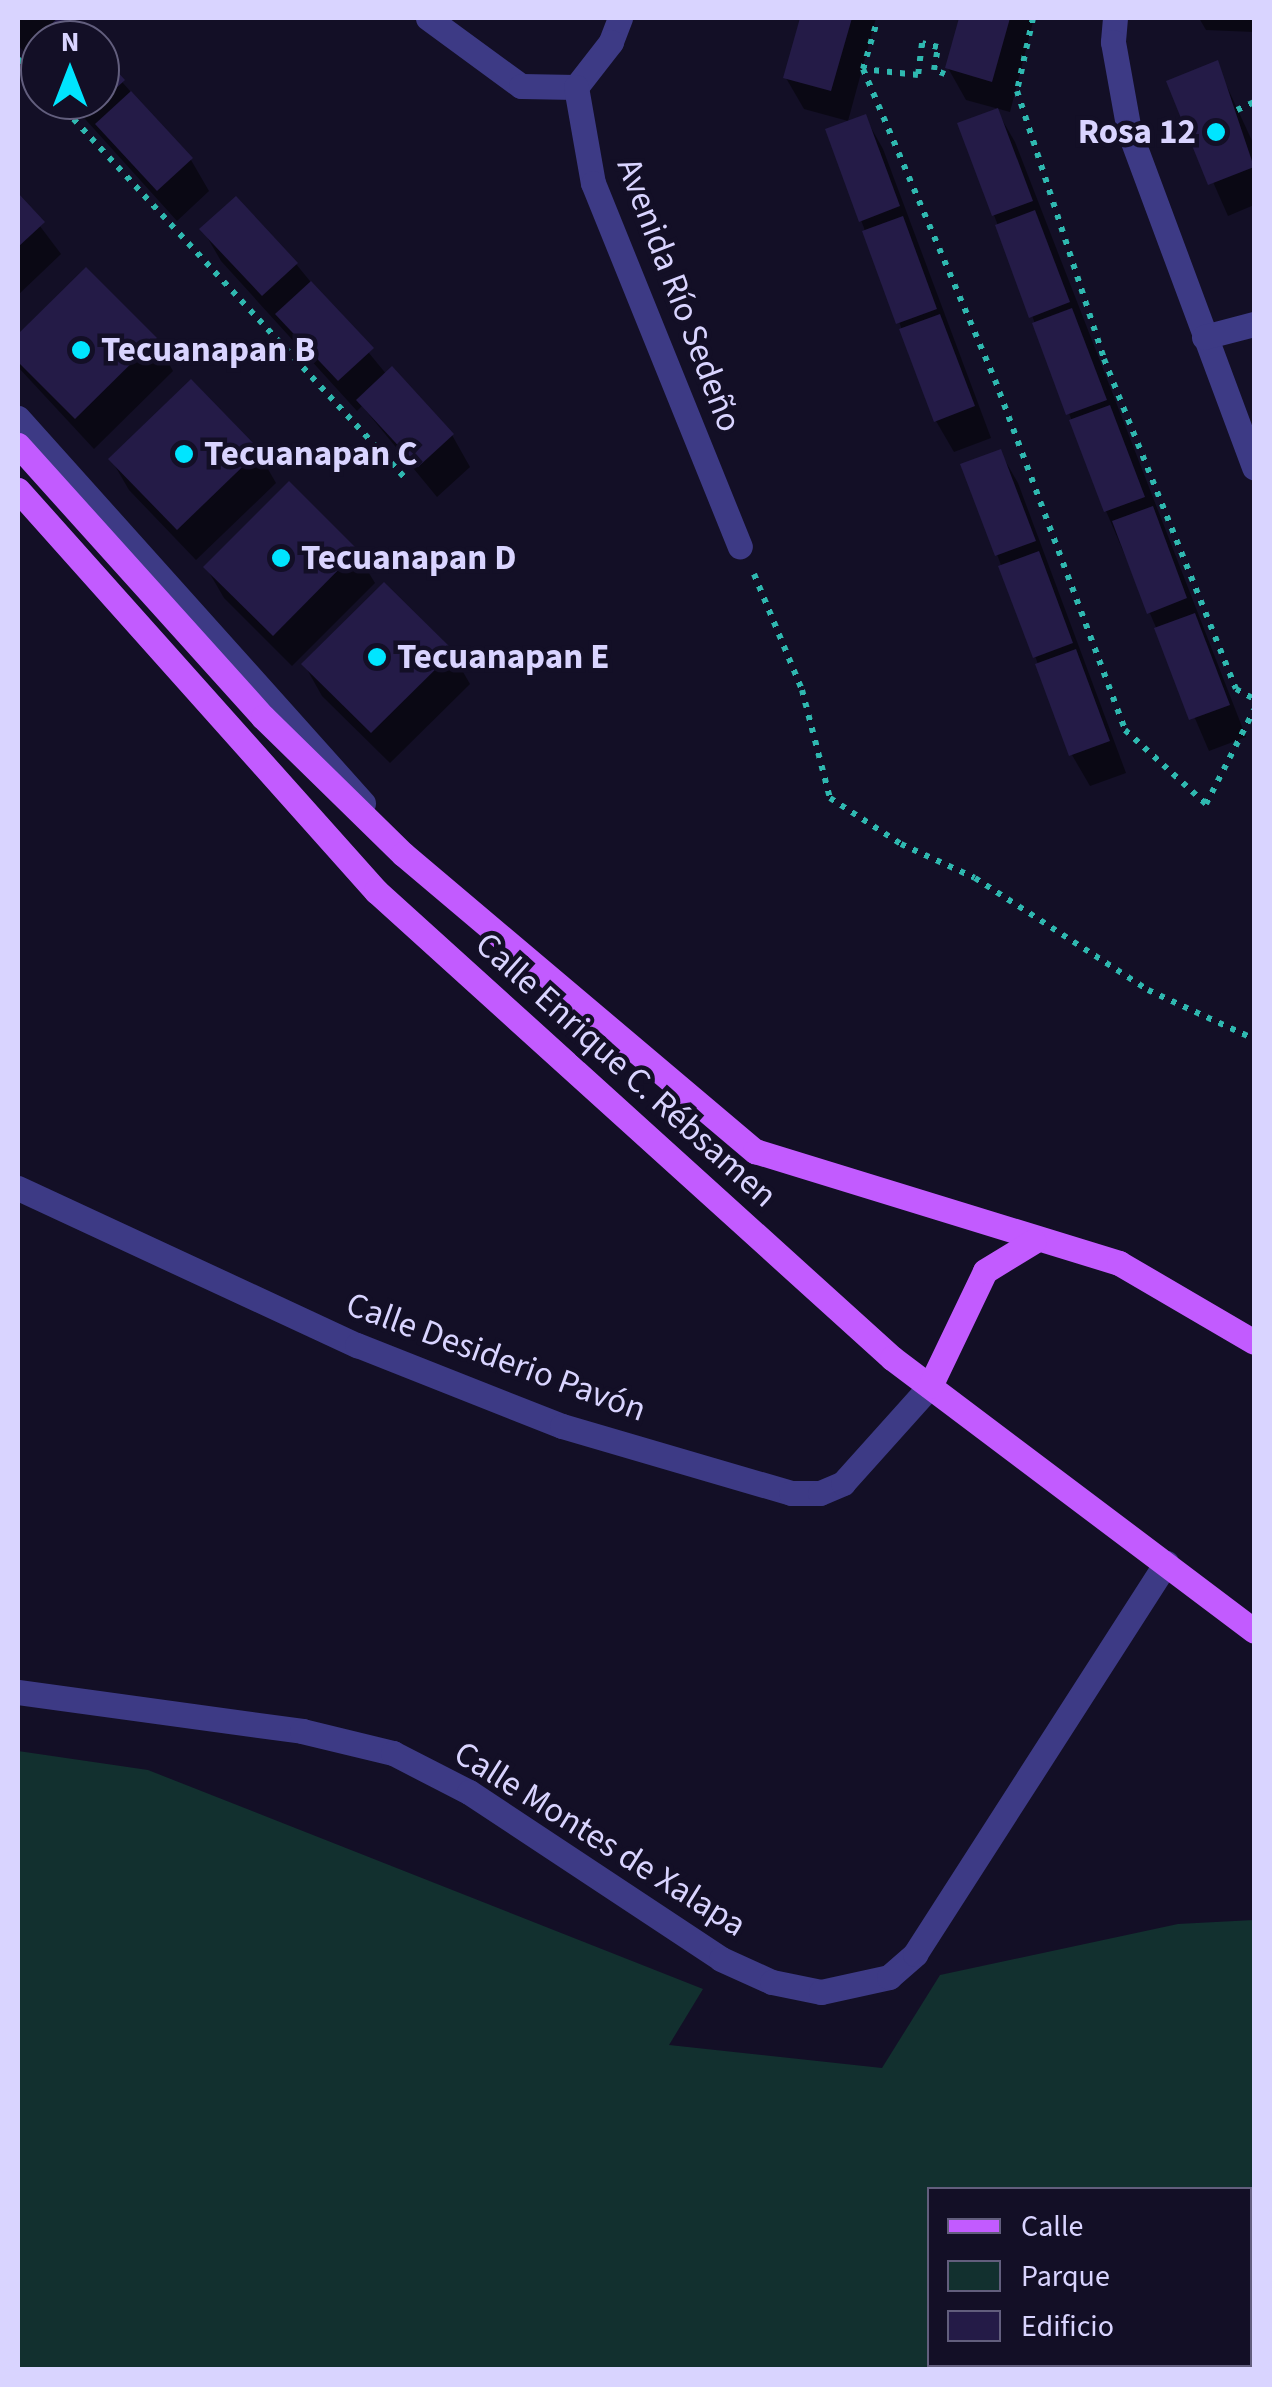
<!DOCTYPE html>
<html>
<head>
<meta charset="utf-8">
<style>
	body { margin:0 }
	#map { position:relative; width:1272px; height:2387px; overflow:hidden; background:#130f26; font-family:"Source Sans 3",sans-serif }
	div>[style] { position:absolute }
	.green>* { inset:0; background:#12302f }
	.shadow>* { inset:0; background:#0007 }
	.building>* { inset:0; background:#241b47 }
	.path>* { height:6px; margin-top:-3px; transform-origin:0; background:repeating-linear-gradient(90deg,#2fb8b0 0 5px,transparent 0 13px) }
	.minor>* { height:25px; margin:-12.5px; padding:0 12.5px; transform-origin:12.5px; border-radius:12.5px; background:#3d3a85 }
	.major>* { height:25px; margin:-12.5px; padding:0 12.5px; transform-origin:12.5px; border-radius:12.5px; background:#c25bff }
	.dots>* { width:28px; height:28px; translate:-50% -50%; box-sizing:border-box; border:5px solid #130f26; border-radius:50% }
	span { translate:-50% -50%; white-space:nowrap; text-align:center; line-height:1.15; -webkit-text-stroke:9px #130f26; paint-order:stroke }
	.poi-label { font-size:35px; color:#d9d4ff; font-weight:700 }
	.right { translate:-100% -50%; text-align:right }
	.left { translate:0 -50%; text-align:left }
	.street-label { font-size:35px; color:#d9d4ff }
	.frame { position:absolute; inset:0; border:20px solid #d9d4ff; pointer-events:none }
	.legend { position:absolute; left:927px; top:2187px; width:325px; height:180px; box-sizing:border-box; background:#130f26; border:2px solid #625e7d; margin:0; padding:12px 18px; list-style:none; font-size:30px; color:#d9d4ff }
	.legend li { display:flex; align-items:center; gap:20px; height:50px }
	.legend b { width:50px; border:2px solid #625e7d }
	.north { position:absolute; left:20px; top:20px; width:100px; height:100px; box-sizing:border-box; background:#130f26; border:2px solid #625e7d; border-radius:50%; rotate:0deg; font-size:28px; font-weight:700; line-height:40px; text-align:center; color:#d9d4ff }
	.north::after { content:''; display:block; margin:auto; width:35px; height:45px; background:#00e5ff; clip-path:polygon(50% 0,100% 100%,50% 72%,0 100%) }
</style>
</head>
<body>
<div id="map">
	<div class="green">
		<i style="clip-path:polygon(evenodd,18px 1751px,148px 1770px,703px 1989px,669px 2045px,882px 2068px,940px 1975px,1178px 1924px,1254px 1920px,1254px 2369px,18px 2369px,18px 1751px,930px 2190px,1250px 2190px,1250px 2364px,930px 2364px,930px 2190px)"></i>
	</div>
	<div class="shadow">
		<i style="clip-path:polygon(18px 18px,63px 18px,84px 40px,40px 40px,36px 65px,18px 45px)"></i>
		<i style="clip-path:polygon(802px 18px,876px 18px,848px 121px,804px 109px,786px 78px)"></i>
		<i style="clip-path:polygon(961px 18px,1034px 18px,1010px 112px,966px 100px,948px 68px)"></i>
		<i style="clip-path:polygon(1199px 18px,1254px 18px,1254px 32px,1206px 30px)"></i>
		<i style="clip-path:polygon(100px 57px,191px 160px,209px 191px,177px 221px,68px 100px,100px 100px)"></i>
		<i style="clip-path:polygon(1216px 63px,1254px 145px,1254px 205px,1228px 216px,1169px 82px)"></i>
		<i style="clip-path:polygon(997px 111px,1015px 142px,1246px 737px,1209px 751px,1106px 511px,994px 215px)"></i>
		<i style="clip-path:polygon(865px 117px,883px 149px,991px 438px,954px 452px,936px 421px,861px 220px)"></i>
		<i style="clip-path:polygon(18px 197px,61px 254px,18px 295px)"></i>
		<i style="clip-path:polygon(203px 230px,296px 264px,387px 375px,452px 435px,470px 467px,437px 497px,362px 406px,357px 411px,221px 261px)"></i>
		<i style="clip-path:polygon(86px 270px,155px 339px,173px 371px,94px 449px,18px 367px,18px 338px)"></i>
		<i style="clip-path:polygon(191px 383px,258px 452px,276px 483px,196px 560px,129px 490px,111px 459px)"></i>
		<i style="clip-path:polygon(1000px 452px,1018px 483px,1126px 773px,1090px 786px,1072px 755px,964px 466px)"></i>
		<i style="clip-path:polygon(289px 484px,356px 552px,375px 583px,292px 666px,224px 598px,206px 567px)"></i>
		<i style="clip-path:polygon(452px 653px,470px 684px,390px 763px,322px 696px,304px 664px)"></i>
	</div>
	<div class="building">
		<i style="clip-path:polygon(58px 18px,67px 18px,88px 40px,40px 40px,40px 61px,26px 46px)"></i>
		<i style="clip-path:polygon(800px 18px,852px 18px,831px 91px,783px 78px)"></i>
		<i style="clip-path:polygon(959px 18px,1010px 18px,992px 82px,945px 68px)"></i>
		<i style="clip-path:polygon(100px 53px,125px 80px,89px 113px,77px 100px,100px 100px)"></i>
		<i style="clip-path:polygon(1218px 60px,1254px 167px,1208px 185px,1166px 81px)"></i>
		<i style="clip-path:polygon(131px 91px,193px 158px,157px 191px,95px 124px)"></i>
		<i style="clip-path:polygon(998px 108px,1033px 201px,992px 216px,957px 123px)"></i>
		<i style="clip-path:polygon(866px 114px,900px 206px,859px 222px,825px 129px)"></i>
		<i style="clip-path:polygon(18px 193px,45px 222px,18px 247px)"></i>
		<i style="clip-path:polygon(236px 196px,298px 263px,262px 296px,199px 229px)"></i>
		<i style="clip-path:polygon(1035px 210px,1070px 302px,1029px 318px,995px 225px)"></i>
		<i style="clip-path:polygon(903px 216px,937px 309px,896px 324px,862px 231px)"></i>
		<i style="clip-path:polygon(86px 267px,157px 338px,75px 419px,18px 362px,18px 334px)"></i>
		<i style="clip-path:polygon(311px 281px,374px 348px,338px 381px,275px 314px)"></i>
		<i style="clip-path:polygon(1072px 308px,1107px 400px,1066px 415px,1032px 323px)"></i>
		<i style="clip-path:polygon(940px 314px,975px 406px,934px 422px,899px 329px)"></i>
		<i style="clip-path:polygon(392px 366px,454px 434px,418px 467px,356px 400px)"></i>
		<i style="clip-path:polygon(191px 379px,260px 450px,177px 530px,108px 459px)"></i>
		<i style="clip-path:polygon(1110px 405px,1145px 497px,1104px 512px,1069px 420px)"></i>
		<i style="clip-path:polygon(1001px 449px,1036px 541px,995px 556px,960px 464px)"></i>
		<i style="clip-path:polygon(289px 481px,358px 550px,273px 636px,203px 567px)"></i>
		<i style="clip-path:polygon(1153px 506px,1187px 598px,1147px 614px,1112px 521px)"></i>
		<i style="clip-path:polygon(1039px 551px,1073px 643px,1033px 658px,998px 566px)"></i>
		<i style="clip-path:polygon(384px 582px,454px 651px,371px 733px,301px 664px)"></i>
		<i style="clip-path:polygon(1195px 613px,1230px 705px,1189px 720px,1154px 628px)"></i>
		<i style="clip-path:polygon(1076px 649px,1110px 741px,1069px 756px,1035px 664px)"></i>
	</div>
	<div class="path">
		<i style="left:1033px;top:18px;width:75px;rotate:102.4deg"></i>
		<i style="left:1017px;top:91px;width:282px;rotate:72deg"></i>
		<i style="left:1104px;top:359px;width:355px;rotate:68.2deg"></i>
		<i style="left:1236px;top:689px;width:21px;rotate:29deg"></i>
		<i style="left:18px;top:59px;width:33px;rotate:47deg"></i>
		<i style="left:863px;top:69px;width:53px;rotate:-73.6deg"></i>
		<i style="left:945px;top:74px;width:12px;rotate:-160deg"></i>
		<i style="left:934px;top:70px;width:23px;rotate:-80deg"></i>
		<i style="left:938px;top:47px;width:16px;rotate:-166deg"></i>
		<i style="left:922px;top:43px;width:32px;rotate:97deg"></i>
		<i style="left:918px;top:75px;width:55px;rotate:-173.8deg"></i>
		<i style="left:863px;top:69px;width:338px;rotate:67deg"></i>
		<i style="left:995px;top:380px;width:373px;rotate:69.6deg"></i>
		<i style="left:1125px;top:730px;width:110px;rotate:42.4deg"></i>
		<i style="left:1206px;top:804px;width:106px;rotate:-62.9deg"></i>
		<i style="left:56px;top:100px;width:514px;rotate:47.28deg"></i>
		<i style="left:1237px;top:110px;width:19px;rotate:-25deg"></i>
		<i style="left:754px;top:574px;width:126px;rotate:67.5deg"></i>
		<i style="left:802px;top:690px;width:112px;rotate:75.5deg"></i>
		<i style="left:830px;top:798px;width:85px;rotate:32.9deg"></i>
		<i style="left:901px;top:844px;width:81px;rotate:24.7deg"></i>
		<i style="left:975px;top:878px;width:206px;rotate:32.9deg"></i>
		<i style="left:1148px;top:990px;width:117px;rotate:24.8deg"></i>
	</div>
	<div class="minor">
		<i style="left:428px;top:18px;width:115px;rotate:36.2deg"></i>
		<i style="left:521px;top:86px;width:55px;rotate:1deg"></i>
		<i style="left:620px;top:18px;width:26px;rotate:111deg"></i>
		<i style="left:611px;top:42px;width:57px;rotate:127.9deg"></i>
		<i style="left:576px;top:87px;width:97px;rotate:80deg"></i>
		<i style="left:593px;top:183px;width:392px;rotate:68deg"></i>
		<i style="left:1115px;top:18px;width:24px;rotate:95deg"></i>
		<i style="left:1113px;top:42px;width:90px;rotate:79.8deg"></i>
		<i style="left:1129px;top:131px;width:359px;rotate:69.6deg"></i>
		<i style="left:1204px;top:337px;width:52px;rotate:-14.6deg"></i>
		<i style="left:18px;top:418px;width:517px;rotate:48.14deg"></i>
		<i style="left:18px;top:1188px;width:374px;rotate:24.9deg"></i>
		<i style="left:357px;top:1345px;width:220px;rotate:21.6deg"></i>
		<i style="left:562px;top:1426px;width:239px;rotate:16.3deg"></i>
		<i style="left:791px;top:1493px;width:29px"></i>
		<i style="left:820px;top:1493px;width:25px;rotate:-23deg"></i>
		<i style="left:843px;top:1483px;width:130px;rotate:-48.1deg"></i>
		<i style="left:18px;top:1692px;width:287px;rotate:7.8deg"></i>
		<i style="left:302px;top:1731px;width:94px;rotate:13.6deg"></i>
		<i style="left:393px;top:1753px;width:85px;rotate:27.2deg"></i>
		<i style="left:469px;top:1792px;width:302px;rotate:33.5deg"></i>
		<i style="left:721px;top:1959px;width:56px;rotate:24.3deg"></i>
		<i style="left:772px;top:1982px;width:50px;rotate:11.5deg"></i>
		<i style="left:821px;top:1992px;width:70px;rotate:-12.4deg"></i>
		<i style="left:889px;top:1977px;width:35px;rotate:-41deg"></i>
		<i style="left:915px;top:1954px;width:465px;rotate:-57.3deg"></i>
	</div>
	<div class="major">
		<i style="left:18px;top:445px;width:366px;rotate:48deg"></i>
		<i style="left:263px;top:717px;width:196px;rotate:44.4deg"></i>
		<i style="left:403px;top:854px;width:461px;rotate:40.2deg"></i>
		<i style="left:755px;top:1151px;width:381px;rotate:17.1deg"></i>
		<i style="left:1119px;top:1263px;width:156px;rotate:30.3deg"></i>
		<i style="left:18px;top:490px;width:538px;rotate:48.24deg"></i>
		<i style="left:376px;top:891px;width:696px;rotate:42.15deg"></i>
		<i style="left:892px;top:1358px;width:453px;rotate:37deg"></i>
		<i style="left:930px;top:1386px;width:127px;rotate:-64.4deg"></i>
		<i style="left:985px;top:1271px;width:57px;rotate:-31.5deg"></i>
	</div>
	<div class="dots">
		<i style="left:1216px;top:132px;background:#00e5ff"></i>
		<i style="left:81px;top:350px;background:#00e5ff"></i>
		<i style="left:184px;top:454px;background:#00e5ff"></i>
		<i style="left:281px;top:558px;background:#00e5ff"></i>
		<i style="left:377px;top:657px;background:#00e5ff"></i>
	</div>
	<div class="poi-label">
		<span class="right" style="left:1196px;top:132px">Rosa 12</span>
		<span class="left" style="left:101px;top:350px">Tecuanapan B</span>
		<span class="left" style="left:204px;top:454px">Tecuanapan C</span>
		<span class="left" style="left:301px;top:558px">Tecuanapan D</span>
		<span class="left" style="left:397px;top:657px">Tecuanapan E</span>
	</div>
	<div class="street-label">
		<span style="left:679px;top:295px;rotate:69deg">Avenida Río Sedeño</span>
		<span style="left:626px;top:1070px;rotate:42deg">Calle Enrique C. Rébsamen</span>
		<span style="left:496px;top:1357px;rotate:20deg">Calle Desiderio Pavón</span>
		<span style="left:600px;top:1839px;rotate:32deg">Calle Montes de Xalapa</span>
	</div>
	<div class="frame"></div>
	<ul class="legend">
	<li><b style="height:12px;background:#c25bff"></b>Calle</li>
	<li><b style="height:28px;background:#12302f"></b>Parque</li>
	<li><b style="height:28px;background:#241b47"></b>Edificio</li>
	</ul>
	<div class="north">N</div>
</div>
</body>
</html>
